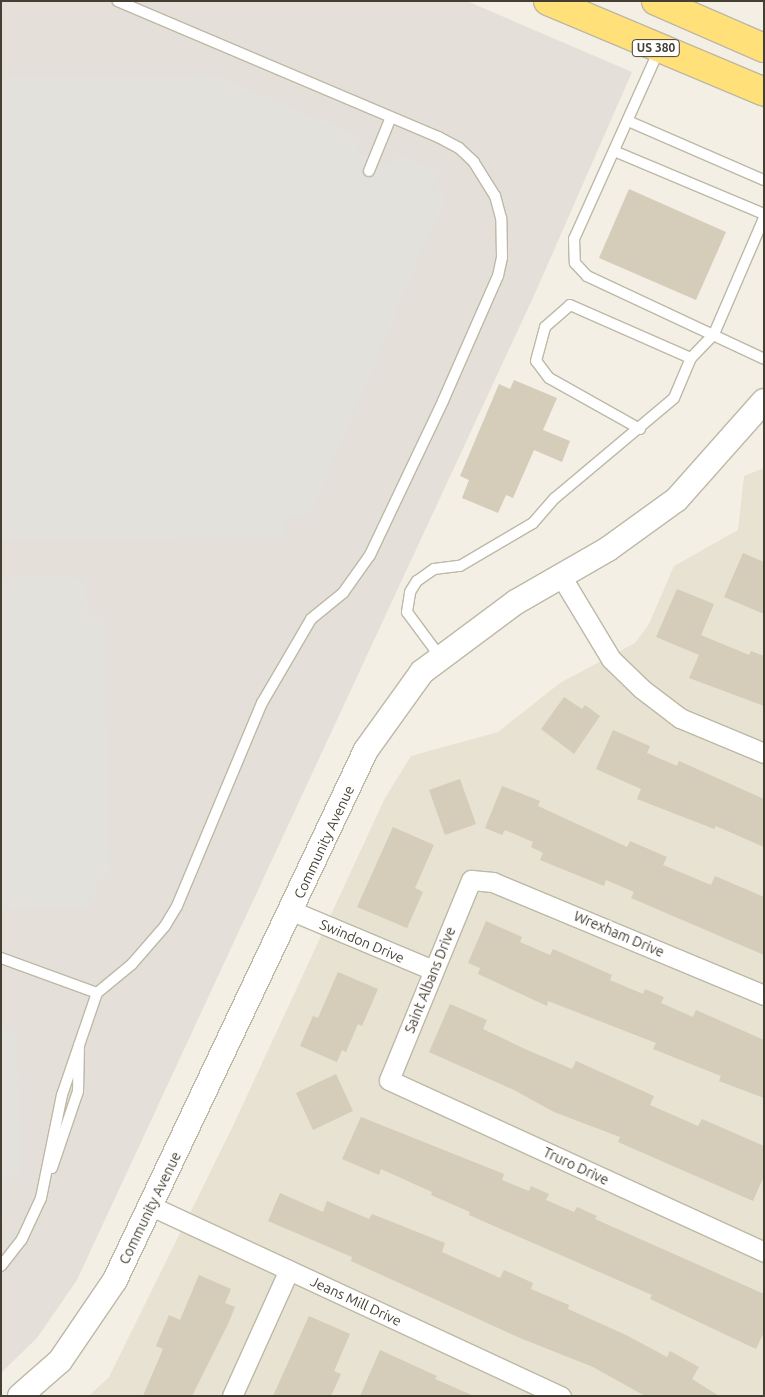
<!DOCTYPE html>
<html>
<head>
<meta charset="utf-8">
<style>
	body { margin:0 }
	#map { position:relative; width:765px; height:1397px; overflow:hidden; background:#f3efe4; font-family:Ubuntu,sans-serif }
	div>[style] { position:absolute }
	.residential>* { inset:0; background:#e7e2d1 }
	.industrial>* { inset:0; background:#e4e0d9 }
	.parking>* { inset:0; background:#e3e1dc }
	.building>* { inset:0; background:#d5ccb9 }
	.roads { filter:drop-shadow(1px 0 #beb8a6) drop-shadow(-1px 0 #beb8a6) drop-shadow(0 1px #beb8a6) drop-shadow(0 -1px #beb8a6) }
	.service>* { height:10px; margin:-5px; padding:0 5px; transform-origin:5px; border-radius:5px; background:#fff }
	.minor>* { height:19px; margin:-9.5px; padding:0 9.5px; transform-origin:9.5px; border-radius:9.5px; background:#fff }
	.tertiary>* { height:24px; margin:-12px; padding:0 12px; transform-origin:12px; border-radius:12px; background:#fff }
	.trunk>* { height:28px; margin:-14px; padding:0 14px; transform-origin:14px; border-radius:14px; background:#ffe079 }
	span { translate:-50% -50%; white-space:nowrap; text-align:center; line-height:1.15; -webkit-text-stroke:4px #fff; paint-order:stroke }
	.shield-label span { padding:1px 4px; background:#fff; border:1px solid; border-radius:4px; -webkit-text-stroke-width:0 }
	.shield-label { font-size:12px; color:#453f33; font-weight:700 }
	.street-label { font-size:14px; color:#453f33 }
	.frame { position:absolute; inset:0; border:2px solid #453f33; pointer-events:none }
</style>
</head>
<body>
<div id="map">
	<div class="residential">
		<i style="clip-path:polygon(764px 468px,764px 1396px,89px 1396px,109px 1377px,232px 1128px,385px 798px,411px 756px,498px 732px,560px 683px,635px 643px,649px 624px,674px 566px,738px 530px,744px 476px)"></i>
	</div>
	<div class="industrial">
		<i style="clip-path:polygon(1px 1px,467px 1px,632px 72px,537px 289px,77px 1280px,37px 1338px,1px 1373px)"></i>
	</div>
	<div class="parking">
		<i style="clip-path:polygon(218px 77px,361px 138px,356px 151px,389px 166px,395px 152px,440px 171px,433px 189px,446px 194px,308px 519px,294px 513px,284px 521px,285px 536px,1px 541px,1px 78px)"></i>
		<i style="clip-path:polygon(52px 577px,85px 579px,87px 617px,103px 617px,110px 879px,94px 879px,95px 894px,86px 907px,1px 910px,1px 578px)"></i>
		<i style="clip-path:polygon(1px 1024px,4px 1031px,16px 1031px,21px 1175px,7px 1175px,7px 1208px,1px 1223px)"></i>
	</div>
	<div class="building">
		<i style="clip-path:polygon(629px 189px,726px 232px,696px 300px,599px 258px)"></i>
		<i style="clip-path:polygon(514px 380px,557px 398px,543px 430px,570px 441px,562px 462px,534px 450px,513px 498px,506px 495px,498px 513px,462px 498px,469px 480px,460px 476px,499px 384px,510px 389px)"></i>
		<i style="clip-path:polygon(743px 553px,764px 562px,764px 614px,724px 597px)"></i>
		<i style="clip-path:polygon(677px 589px,714px 604px,701px 635px,749px 655px,751px 651px,764px 656px,764px 706px,689px 678px,699px 655px,656px 637px)"></i>
		<i style="clip-path:polygon(564px 697px,582px 709px,585px 705px,600px 716px,574px 754px,541px 729px)"></i>
		<i style="clip-path:polygon(613px 730px,650px 746px,647px 753px,677px 766px,679px 761px,764px 799px,764px 847px,716px 826px,714px 829px,637px 799px,641px 789px,596px 769px)"></i>
		<i style="clip-path:polygon(460px 779px,476px 824px,445px 835px,429px 790px)"></i>
		<i style="clip-path:polygon(502px 786px,540px 801px,538px 806px,627px 847px,630px 841px,667px 857px,663px 865px,711px 885px,715px 876px,764px 897px,764px 955px,631px 898px,634px 892px,606px 880px,604px 886px,540px 860px,543px 853px,531px 847px,533px 842px,505px 830px,502px 835px,485px 828px)"></i>
		<i style="clip-path:polygon(393px 827px,434px 845px,415px 888px,423px 892px,407px 928px,357px 907px)"></i>
		<i style="clip-path:polygon(486px 921px,522px 937px,520px 942px,550px 955px,553px 949px,612px 975px,610px 980px,643px 994px,645px 989px,664px 997px,661px 1003px,693px 1017px,696px 1010px,764px 1040px,764px 1098px,719px 1081px,721px 1076px,653px 1049px,656px 1043px,548px 1001px,547px 1006px,478px 974px,480px 968px,468px 963px)"></i>
		<i style="clip-path:polygon(338px 972px,378px 989px,362px 1026px,358px 1024px,346px 1052px,342px 1050px,337px 1062px,300px 1046px,313px 1016px,318px 1018px)"></i>
		<i style="clip-path:polygon(450px 1004px,487px 1020px,483px 1029px,525px 1049px,572px 1069px,576px 1061px,654px 1096px,650px 1105px,698px 1126px,702px 1119px,764px 1146px,764px 1176px,753px 1201px,618px 1142px,620px 1137px,554px 1112px,514px 1090px,429px 1052px)"></i>
		<i style="clip-path:polygon(336px 1074px,353px 1111px,313px 1130px,296px 1093px)"></i>
		<i style="clip-path:polygon(361px 1117px,489px 1168px,504px 1174px,502px 1180px,529px 1191px,531px 1186px,549px 1194px,546px 1200px,574px 1212px,577px 1207px,597px 1216px,595px 1219px,764px 1294px,764px 1332px,756px 1349px,650px 1299px,652px 1295px,469px 1215px,470px 1212px,431px 1195px,432px 1192px,381px 1169px,379px 1175px,342px 1159px)"></i>
		<i style="clip-path:polygon(280px 1193px,323px 1212px,327px 1201px,369px 1219px,372px 1214px,445px 1243px,442px 1252px,500px 1278px,504px 1270px,533px 1283px,531px 1289px,569px 1305px,568px 1309px,626px 1335px,667px 1357px,670px 1351px,699px 1367px,692px 1379px,719px 1396px,645px 1396px,593px 1367px,520px 1338px,351px 1261px,352px 1257px,268px 1221px)"></i>
		<i style="clip-path:polygon(199px 1275px,231px 1289px,225px 1303px,235px 1307px,228px 1324px,192px 1396px,143px 1396px,163px 1349px,156px 1346px,169px 1315px,180px 1320px)"></i>
		<i style="clip-path:polygon(309px 1316px,350px 1334px,334px 1371px,341px 1374px,331px 1396px,273px 1396px)"></i>
		<i style="clip-path:polygon(380px 1350px,437px 1376px,435px 1379px,474px 1396px,360px 1396px)"></i>
	</div>
	<div class="roads">
		<div class="service">
			<i style="left:659px;top:50px;width:207px;rotate:114.2deg"></i>
			<i style="left:574px;top:239px;width:24px;rotate:88deg"></i>
			<i style="left:575px;top:263px;width:18px;rotate:47deg"></i>
			<i style="left:587px;top:276px;width:195px;rotate:25.1deg"></i>
			<i style="left:628px;top:121px;width:148px;rotate:23.5deg"></i>
			<i style="left:614px;top:151px;width:163px;rotate:22.8deg"></i>
			<i style="left:369px;top:171px;width:58px;rotate:-67.8deg"></i>
			<i style="left:640px;top:429px;width:104px;rotate:-150.7deg"></i>
			<i style="left:549px;top:378px;width:21px;rotate:-127deg"></i>
			<i style="left:536px;top:361px;width:35px;rotate:-75deg"></i>
			<i style="left:545px;top:327px;width:33px;rotate:-41deg"></i>
			<i style="left:570px;top:305px;width:132px;rotate:23.7deg"></i>
			<i style="left:441px;top:658px;width:57px;rotate:-126.5deg"></i>
			<i style="left:407px;top:612px;width:20px;rotate:-81deg"></i>
			<i style="left:410px;top:592px;width:13px;rotate:-58deg"></i>
			<i style="left:417px;top:581px;width:21px;rotate:-35deg"></i>
			<i style="left:434px;top:569px;width:26px;rotate:-7deg"></i>
			<i style="left:460px;top:566px;width:85px;rotate:-30.5deg"></i>
			<i style="left:533px;top:523px;width:33px;rotate:-49deg"></i>
			<i style="left:555px;top:498px;width:155px;rotate:-40deg"></i>
			<i style="left:674px;top:398px;width:43px;rotate:-67deg"></i>
			<i style="left:691px;top:358px;width:33px;rotate:-46deg"></i>
			<i style="left:714px;top:334px;width:126px;rotate:-66.7deg"></i>
			<i style="left:1px;top:958px;width:102px;rotate:20deg"></i>
			<i style="left:52px;top:1168px;width:81px;rotate:-71.3deg"></i>
			<i style="left:78px;top:1091px;width:46px;rotate:-88.8deg"></i>
			<i style="left:1px;top:1266px;width:34px;rotate:-52deg"></i>
			<i style="left:22px;top:1239px;width:45px;rotate:-65.1deg"></i>
			<i style="left:41px;top:1198px;width:105px;rotate:-78.5deg"></i>
			<i style="left:62px;top:1095px;width:108px;rotate:-71.1deg"></i>
			<i style="left:97px;top:993px;width:45px;rotate:-39.6deg"></i>
			<i style="left:132px;top:964px;width:50px;rotate:-49deg"></i>
			<i style="left:165px;top:926px;width:23px;rotate:-59deg"></i>
			<i style="left:177px;top:906px;width:220px;rotate:-67.3deg"></i>
			<i style="left:262px;top:703px;width:97px;rotate:-59.7deg"></i>
			<i style="left:311px;top:619px;width:41px;rotate:-39.1deg"></i>
			<i style="left:343px;top:593px;width:47px;rotate:-54.6deg"></i>
			<i style="left:370px;top:555px;width:170px;rotate:-64.6deg"></i>
			<i style="left:443px;top:401px;width:137px;rotate:-66.3deg"></i>
			<i style="left:498px;top:276px;width:19px;rotate:-78deg"></i>
			<i style="left:502px;top:257px;width:39px;rotate:-91deg"></i>
			<i style="left:501px;top:218px;width:23px;rotate:-105deg"></i>
			<i style="left:495px;top:196px;width:40px;rotate:-122deg"></i>
			<i style="left:474px;top:162px;width:21px;rotate:-137deg"></i>
			<i style="left:459px;top:148px;width:24px;rotate:-152deg"></i>
			<i style="left:438px;top:137px;width:348px;rotate:-157deg"></i>
		</div>
		<div class="minor">
			<i style="left:561px;top:576px;width:97px;rotate:58.9deg"></i>
			<i style="left:611px;top:659px;width:43px;rotate:44.1deg"></i>
			<i style="left:642px;top:689px;width:48px;rotate:37.3deg"></i>
			<i style="left:680px;top:718px;width:91px;rotate:22.6deg"></i>
			<i style="left:292px;top:911px;width:153px;rotate:22.7deg"></i>
			<i style="left:764px;top:995px;width:294px;rotate:-157.4deg"></i>
			<i style="left:493px;top:882px;width:22px;rotate:-175deg"></i>
			<i style="left:471px;top:880px;width:216px;rotate:112.3deg"></i>
			<i style="left:389px;top:1080px;width:413px;rotate:24.6deg"></i>
			<i style="left:151px;top:1206px;width:452px;rotate:24.9deg"></i>
			<i style="left:232px;top:1396px;width:138px;rotate:-65.7deg"></i>
		</div>
		<div class="tertiary">
			<i style="left:20px;top:1396px;width:53px;rotate:-41.2deg"></i>
			<i style="left:60px;top:1361px;width:98px;rotate:-55.8deg"></i>
			<i style="left:115px;top:1280px;width:586px;rotate:-64.66deg"></i>
			<i style="left:366px;top:750px;width:96px;rotate:-54.3deg"></i>
			<i style="left:422px;top:672px;width:117px;rotate:-36.7deg"></i>
			<i style="left:516px;top:602px;width:106px;rotate:-29.9deg"></i>
			<i style="left:608px;top:549px;width:85px;rotate:-35.9deg"></i>
			<i style="left:677px;top:499px;width:131px;rotate:-48.4deg"></i>
		</div>
		<div class="trunk">
			<i style="left:548px;top:1px;width:234px;rotate:22.8deg"></i>
			<i style="left:656px;top:1px;width:118px;rotate:23.5deg"></i>
		</div>
	</div>
	<div class="shield-label">
		<span style="left:656px;top:48px">US 380</span>
	</div>
	<div class="street-label">
		<span style="left:324px;top:842px;rotate:-65deg">Community Avenue</span>
		<span style="left:619px;top:934px;rotate:23deg">Wrexham Drive</span>
		<span style="left:362px;top:941px;rotate:23deg">Swindon Drive</span>
		<span style="left:430px;top:980px;rotate:-68deg">Saint Albans Drive</span>
		<span style="left:576px;top:1166px;rotate:25deg">Truro Drive</span>
		<span style="left:150px;top:1208px;rotate:-64deg">Community Avenue</span>
		<span style="left:356px;top:1301px;rotate:25deg">Jeans Mill Drive</span>
	</div>
	<div class="frame"></div>
</div>
</body>
</html>
